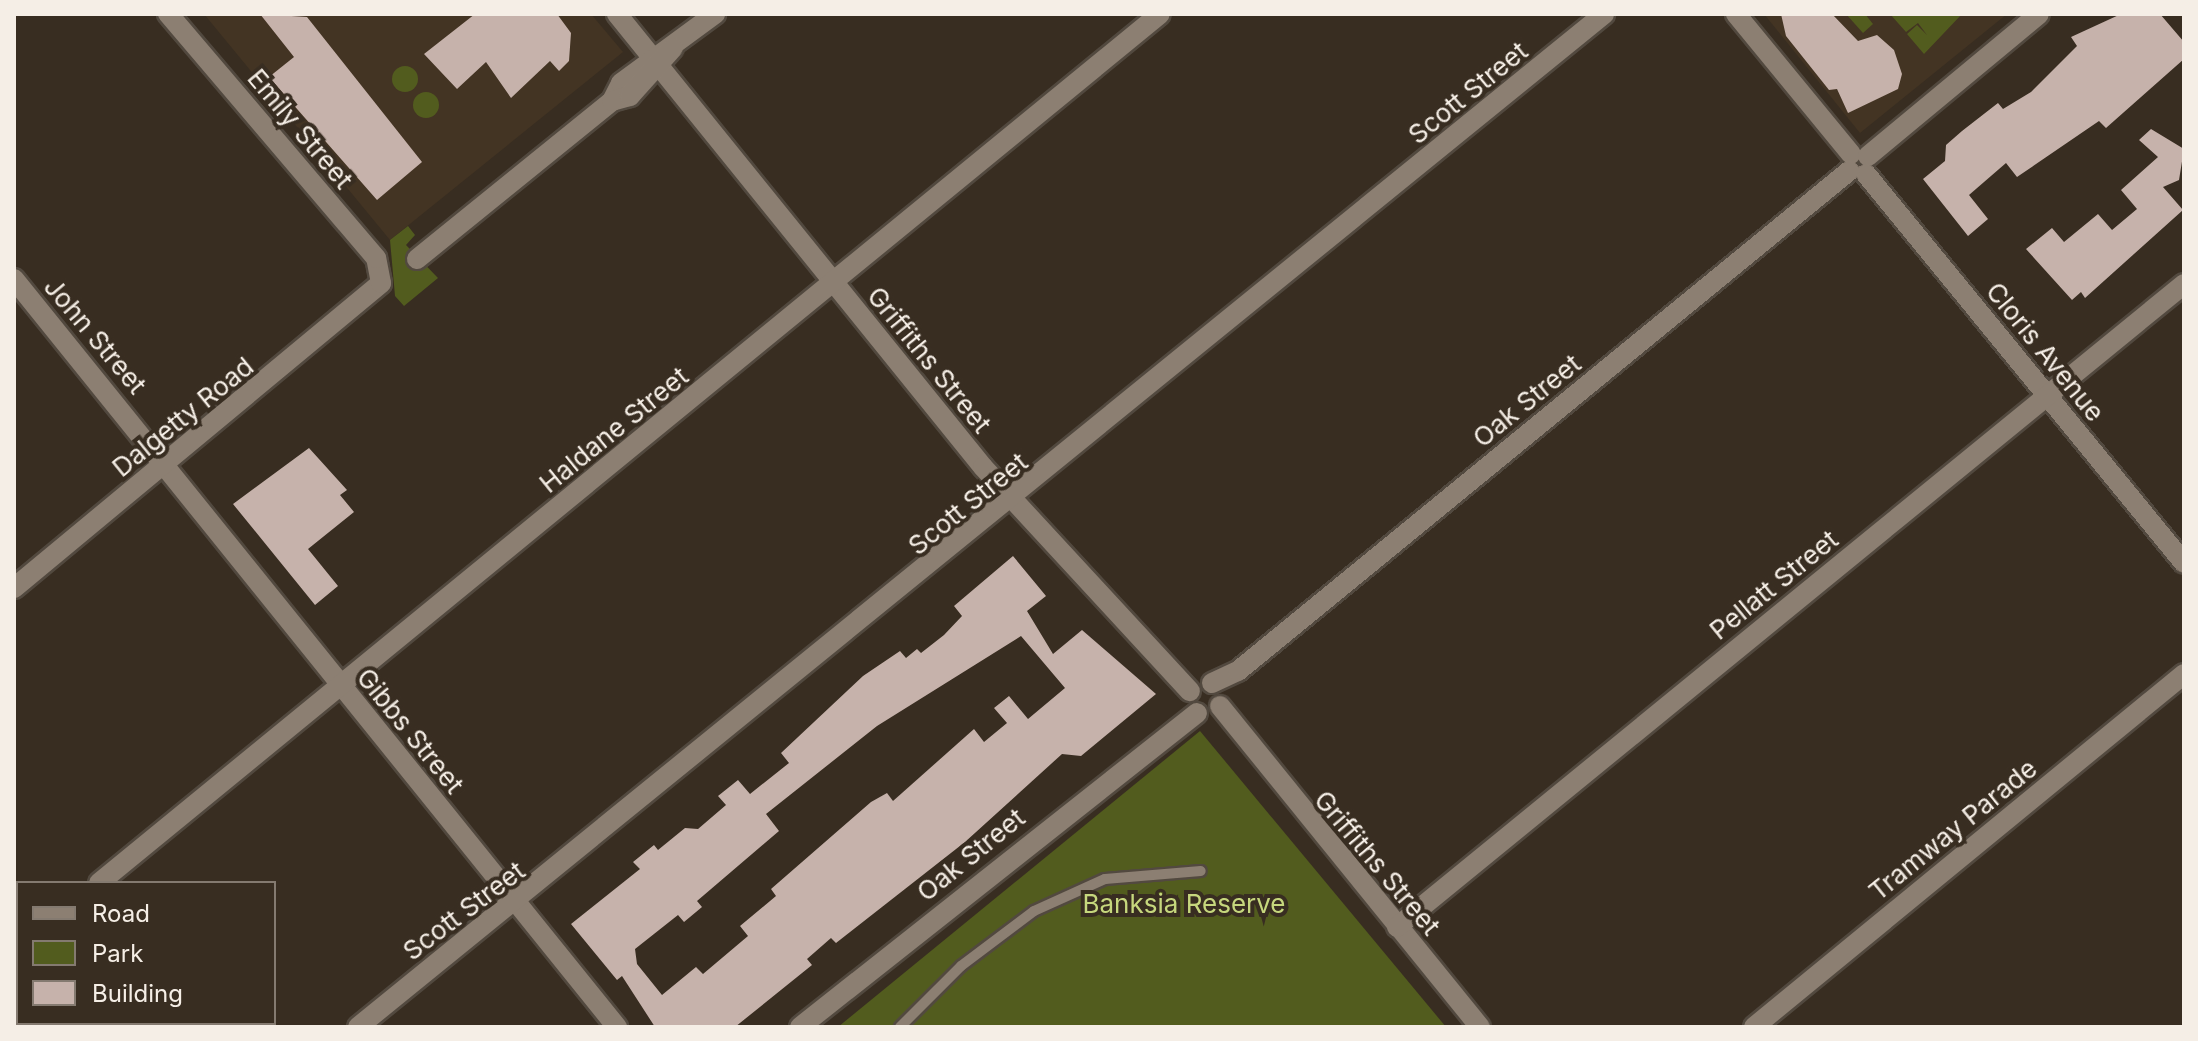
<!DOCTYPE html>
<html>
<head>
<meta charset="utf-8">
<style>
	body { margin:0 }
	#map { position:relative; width:2198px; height:1041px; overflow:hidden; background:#382d21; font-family:Inter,sans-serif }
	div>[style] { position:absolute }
	.built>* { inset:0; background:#433423 }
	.green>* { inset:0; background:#525c1e }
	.round { border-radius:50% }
	.building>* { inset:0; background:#c6b2ab }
	.roads { filter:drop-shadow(2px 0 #52493f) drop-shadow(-2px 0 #52493f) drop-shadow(0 2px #52493f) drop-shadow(0 -2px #52493f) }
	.service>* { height:10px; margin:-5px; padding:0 5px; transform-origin:5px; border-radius:5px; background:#8c7f72 }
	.minor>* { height:20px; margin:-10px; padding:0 10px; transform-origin:10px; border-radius:10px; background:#8c7f72 }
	span { translate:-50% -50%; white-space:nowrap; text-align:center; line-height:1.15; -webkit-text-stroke:8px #382d21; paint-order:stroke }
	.street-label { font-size:26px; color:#f5eee6 }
	.park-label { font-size:26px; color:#c6d77d }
	.frame { position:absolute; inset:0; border:16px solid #f5eee6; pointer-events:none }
	.legend { position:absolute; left:16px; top:881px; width:260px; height:144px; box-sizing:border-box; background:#382d21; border:2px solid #847a70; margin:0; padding:10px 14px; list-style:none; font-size:24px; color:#f5eee6 }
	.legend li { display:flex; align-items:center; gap:16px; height:40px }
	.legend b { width:40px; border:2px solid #847a70 }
</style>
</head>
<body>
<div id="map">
	<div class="built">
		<i style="clip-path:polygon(204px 14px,591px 14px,623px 52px,390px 240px)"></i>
		<i style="clip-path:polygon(1764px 14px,2007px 14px,1860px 133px)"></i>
	</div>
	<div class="green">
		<i style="clip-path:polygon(1846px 14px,1865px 14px,1873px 24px,1863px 33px)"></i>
		<i style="clip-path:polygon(1890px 14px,1910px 15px,1962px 14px,1924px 54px,1907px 34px,1917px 25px,1927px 35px,1918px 23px,1906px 32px)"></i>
		<i class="round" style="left:392px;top:66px;width:26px;height:26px"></i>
		<i class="round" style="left:413px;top:92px;width:26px;height:26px"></i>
		<i style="clip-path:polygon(408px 226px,415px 235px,406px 245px,438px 278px,404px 306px,395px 296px,390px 240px)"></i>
		<i style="clip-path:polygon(1200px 731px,1446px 1027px,838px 1027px)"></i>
	</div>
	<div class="building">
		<i style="clip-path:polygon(260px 14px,307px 17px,422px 162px,377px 200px,269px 77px,294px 57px)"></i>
		<i style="clip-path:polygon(475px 14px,557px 14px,571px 33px,569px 61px,559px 71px,550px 61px,511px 98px,486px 62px,457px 89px,424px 54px)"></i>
		<i style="clip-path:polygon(1781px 14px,1832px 14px,1858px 41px,1877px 35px,1894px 50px,1902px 74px,1898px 89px,1848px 113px,1837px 89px,1829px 90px,1786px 36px)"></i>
		<i style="clip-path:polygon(2121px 14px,2160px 14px,2184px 42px,2184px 59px,2106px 128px,2099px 121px,2017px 177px,2006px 163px,1969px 195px,1988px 219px,1968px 236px,1923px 179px,1945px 161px,1946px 145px,1962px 131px,1998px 103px,2003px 109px,2031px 92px,2077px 46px,2071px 37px)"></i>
		<i style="clip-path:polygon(2151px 129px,2184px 149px,2179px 180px,2163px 187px,2183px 210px,2085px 298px,2081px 292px,2072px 300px,2026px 249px,2052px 228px,2064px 242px,2098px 214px,2112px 230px,2137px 209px,2121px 190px,2158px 157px,2139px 140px)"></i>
		<i style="clip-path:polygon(309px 448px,347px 490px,340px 495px,354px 512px,308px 549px,338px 586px,315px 605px,233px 504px)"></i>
		<i style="clip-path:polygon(evenodd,1013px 556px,1046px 596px,1027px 611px,1053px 654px,1082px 630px,1156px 694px,1081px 756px,1062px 754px,965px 842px,836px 943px,831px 938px,807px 959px,812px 965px,735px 1027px,655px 1027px,622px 976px,617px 980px,571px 924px,640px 869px,633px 862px,654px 845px,658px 850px,685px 828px,698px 829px,726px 805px,718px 796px,738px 780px,750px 794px,789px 763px,781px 753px,863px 676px,900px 651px,906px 658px,917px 649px,921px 653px,944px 635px,962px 616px,954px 606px,1013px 556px,1021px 636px,1065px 688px,1028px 719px,1009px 696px,994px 708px,1007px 723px,984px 742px,974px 729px,893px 801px,887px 793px,871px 802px,771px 889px,776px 896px,740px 926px,748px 936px,703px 974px,696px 967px,662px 995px,637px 964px,635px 949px,678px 915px,684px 922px,702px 907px,697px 901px,779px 831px,766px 814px,877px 726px,1021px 636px)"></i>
	</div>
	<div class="roads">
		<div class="service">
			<i style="left:900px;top:1027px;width:86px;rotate:-45deg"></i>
			<i style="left:961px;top:966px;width:91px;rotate:-37deg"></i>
			<i style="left:1034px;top:911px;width:78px;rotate:-24.3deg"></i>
			<i style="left:1105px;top:879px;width:96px;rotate:-4.8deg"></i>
		</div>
		<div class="minor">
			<i style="left:617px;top:14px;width:582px;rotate:51.06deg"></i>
			<i style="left:983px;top:467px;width:305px;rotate:47.3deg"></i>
			<i style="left:1736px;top:14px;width:181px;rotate:50.6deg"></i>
			<i style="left:612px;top:101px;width:20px;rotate:-63deg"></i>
			<i style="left:621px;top:83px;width:117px;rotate:-36.3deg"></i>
			<i style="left:1868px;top:156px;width:222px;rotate:-39.7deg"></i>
			<i style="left:1866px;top:174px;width:502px;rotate:50.73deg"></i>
			<i style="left:417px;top:259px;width:251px;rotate:-39deg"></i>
			<i style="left:612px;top:101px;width:19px;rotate:-16deg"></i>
			<i style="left:630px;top:96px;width:64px;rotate:-48.1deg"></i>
			<i style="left:14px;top:279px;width:961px;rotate:51.13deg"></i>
			<i style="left:14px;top:588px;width:477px;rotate:-39.7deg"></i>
			<i style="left:381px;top:283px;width:25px;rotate:-101deg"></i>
			<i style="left:376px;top:258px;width:321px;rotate:-130.4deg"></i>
			<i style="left:1212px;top:683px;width:29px;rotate:-25deg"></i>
			<i style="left:1238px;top:671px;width:790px;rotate:-39.29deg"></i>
			<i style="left:1220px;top:706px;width:413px;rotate:51deg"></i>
			<i style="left:99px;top:883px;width:1371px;rotate:-39.32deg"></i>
			<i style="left:1397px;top:927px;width:1016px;rotate:-39.25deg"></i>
			<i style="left:14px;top:952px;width:6px;rotate:-45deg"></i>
			<i style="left:358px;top:1027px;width:1606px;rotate:-39.11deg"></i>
			<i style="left:800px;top:1027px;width:506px;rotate:-38.34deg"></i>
			<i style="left:1754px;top:1027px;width:556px;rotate:-39.38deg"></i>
		</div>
	</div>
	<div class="street-label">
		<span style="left:1468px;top:93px;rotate:-39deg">Scott Street</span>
		<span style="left:300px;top:129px;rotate:50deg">Emily Street</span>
		<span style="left:95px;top:336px;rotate:50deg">John Street</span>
		<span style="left:2045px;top:352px;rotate:51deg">Cloris Avenue</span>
		<span style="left:929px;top:360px;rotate:51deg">Griffiths Street</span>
		<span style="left:1527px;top:401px;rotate:-39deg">Oak Street</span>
		<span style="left:183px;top:417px;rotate:-39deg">Dalgetty Road</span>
		<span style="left:614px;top:430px;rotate:-39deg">Haldane Street</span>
		<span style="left:968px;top:504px;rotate:-39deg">Scott Street</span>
		<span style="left:1774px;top:585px;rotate:-39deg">Pellatt Street</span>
		<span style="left:410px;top:731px;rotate:51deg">Gibbs Street</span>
		<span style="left:1953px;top:830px;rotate:-39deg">Tramway Parade</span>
		<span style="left:971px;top:855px;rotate:-39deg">Oak Street</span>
		<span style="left:1377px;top:863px;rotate:50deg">Griffiths Street</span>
		<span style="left:464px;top:911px;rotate:-37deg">Scott Street</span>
	</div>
	<div class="park-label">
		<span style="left:1184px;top:904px">Banksia Reserve</span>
	</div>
	<div class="frame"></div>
	<ul class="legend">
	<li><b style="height:10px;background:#8c7f72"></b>Road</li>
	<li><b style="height:22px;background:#525c1e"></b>Park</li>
	<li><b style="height:22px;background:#c6b2ab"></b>Building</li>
	</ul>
</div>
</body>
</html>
